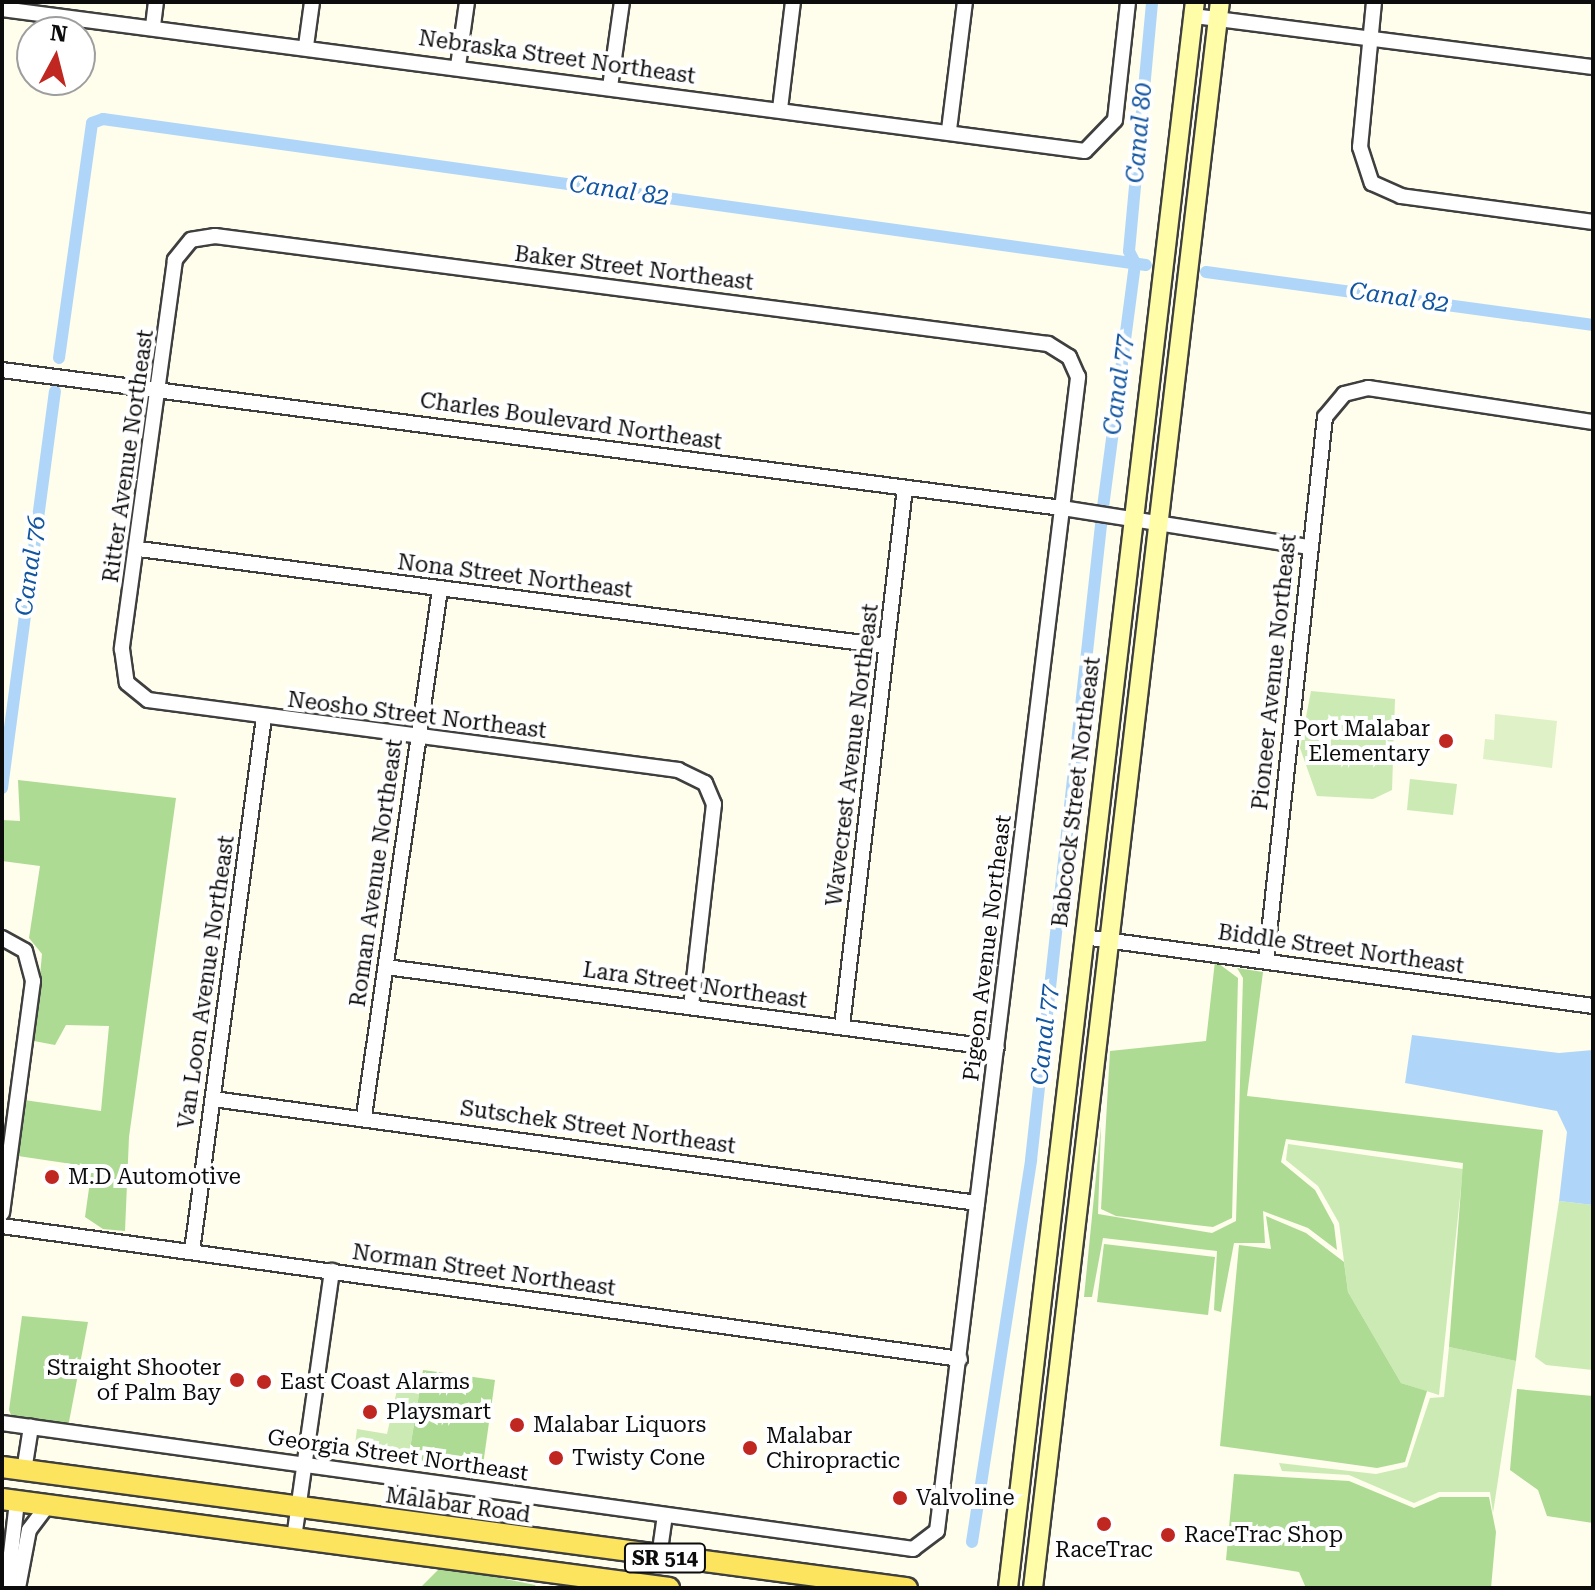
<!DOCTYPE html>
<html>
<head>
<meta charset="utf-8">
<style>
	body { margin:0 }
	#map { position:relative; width:1595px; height:1590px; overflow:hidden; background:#fffdec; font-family:"Roboto Serif",serif }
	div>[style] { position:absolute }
	.green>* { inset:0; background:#cbeab4 }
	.forest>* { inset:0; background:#addb93 }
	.pitch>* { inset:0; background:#dff1c6 }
	.water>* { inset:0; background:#afd6f8 }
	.canal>* { height:12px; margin:-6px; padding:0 6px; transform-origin:6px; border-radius:6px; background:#afd6f8 }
	.roads { filter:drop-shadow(2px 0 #3f3f3f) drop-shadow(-2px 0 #3f3f3f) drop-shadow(0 2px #3f3f3f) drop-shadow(0 -2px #3f3f3f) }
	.minor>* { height:14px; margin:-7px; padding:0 7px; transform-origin:7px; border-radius:7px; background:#fff }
	.secondary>* { height:18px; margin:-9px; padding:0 9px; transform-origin:9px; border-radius:9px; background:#fffda7 }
	.primary>* { height:20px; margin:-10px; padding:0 10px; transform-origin:10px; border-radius:10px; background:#fde45e }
	.dots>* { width:22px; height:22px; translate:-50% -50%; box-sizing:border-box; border:4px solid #fff; border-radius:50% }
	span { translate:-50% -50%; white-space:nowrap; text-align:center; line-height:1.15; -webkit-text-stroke:8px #fff; paint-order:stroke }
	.shield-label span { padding:2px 6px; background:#fff; border:2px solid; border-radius:6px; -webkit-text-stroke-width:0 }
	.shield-label { font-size:20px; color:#0c0c0c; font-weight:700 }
	.street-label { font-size:22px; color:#0c0c0c }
	.poi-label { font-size:22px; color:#0c0c0c }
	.right { translate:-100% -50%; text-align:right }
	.left { translate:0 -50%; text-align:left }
	.water-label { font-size:24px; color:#1256a1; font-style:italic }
	.frame { position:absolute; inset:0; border:4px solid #0c0c0c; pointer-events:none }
	.north { position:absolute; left:16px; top:16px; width:80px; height:80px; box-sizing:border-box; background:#fff; border:2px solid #9e9e9e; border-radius:50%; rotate:7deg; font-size:22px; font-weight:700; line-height:32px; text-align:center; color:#0c0c0c }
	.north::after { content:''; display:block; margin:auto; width:28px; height:36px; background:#c02720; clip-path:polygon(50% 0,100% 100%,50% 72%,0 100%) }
</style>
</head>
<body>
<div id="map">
	<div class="green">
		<i style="clip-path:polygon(1311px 691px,1395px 699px,1392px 790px,1373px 799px,1317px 796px,1300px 748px)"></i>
		<i style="clip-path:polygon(1410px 779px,1457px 784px,1453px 815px,1407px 810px)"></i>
		<i style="clip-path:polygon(1288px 1144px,1463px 1169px,1439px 1395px,1401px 1383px,1348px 1292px,1339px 1223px,1318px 1186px,1286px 1160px)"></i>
		<i style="clip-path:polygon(1559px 1201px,1593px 1205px,1593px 1370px,1546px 1365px,1535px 1357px)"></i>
		<i style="clip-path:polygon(1449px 1347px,1516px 1361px,1493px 1513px,1490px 1492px,1439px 1492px,1414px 1503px,1349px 1475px,1282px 1471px,1279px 1463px,1376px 1474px,1407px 1467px,1430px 1398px,1444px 1397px)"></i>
		<i style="clip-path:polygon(397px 1390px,419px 1394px,408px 1461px,354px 1452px,357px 1429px,387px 1434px)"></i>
	</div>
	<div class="forest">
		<i style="clip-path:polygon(18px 780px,176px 798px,129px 1137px,125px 1231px,103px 1229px,85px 1217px,92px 1167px,18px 1156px,24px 1100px,101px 1111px,109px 1026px,66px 1025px,55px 1045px,34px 1041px,42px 954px,29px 938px,40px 866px,2px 861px,2px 820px,20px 821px)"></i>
		<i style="clip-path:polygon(1215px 961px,1238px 978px,1232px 1218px,1213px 1227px,1116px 1216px,1101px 1209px,1110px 1051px,1206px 1041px)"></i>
		<i style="clip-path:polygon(1237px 968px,1263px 972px,1247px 1096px,1543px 1130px,1516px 1361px,1449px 1347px,1463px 1163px,1286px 1139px,1281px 1162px,1315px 1190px,1334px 1225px,1337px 1250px,1308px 1228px,1263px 1211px,1265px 1243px,1234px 1243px,1221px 1312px,1214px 1310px,1217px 1251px,1103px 1238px,1092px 1297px,1084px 1297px,1101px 1126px,1098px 1214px,1212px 1233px,1236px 1221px,1243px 978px)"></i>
		<i style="clip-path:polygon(1266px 1216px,1306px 1233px,1344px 1262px,1348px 1292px,1401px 1383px,1427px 1391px,1405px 1462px,1377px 1468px,1220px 1446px,1239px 1245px,1271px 1249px)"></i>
		<i style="clip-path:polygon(1104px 1244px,1215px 1257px,1208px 1315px,1097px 1302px)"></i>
		<i style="clip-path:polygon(22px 1316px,88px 1322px,68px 1427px,13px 1420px,9px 1410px)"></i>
		<i style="clip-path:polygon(423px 1370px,495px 1380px,482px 1472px,408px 1461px)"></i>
		<i style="clip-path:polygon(1517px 1389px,1593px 1396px,1593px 1523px,1547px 1516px,1538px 1490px,1510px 1470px)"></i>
		<i style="clip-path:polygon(1234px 1474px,1349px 1481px,1414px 1508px,1440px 1497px,1489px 1497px,1496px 1532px,1491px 1588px,1306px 1588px,1299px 1572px,1226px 1560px)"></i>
		<i style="clip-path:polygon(442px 1566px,535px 1585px,537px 1588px,420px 1588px)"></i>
	</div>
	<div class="pitch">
		<i style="clip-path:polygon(1495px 714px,1557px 721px,1552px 768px,1483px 759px,1485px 739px,1494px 740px)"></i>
	</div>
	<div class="water">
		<i style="clip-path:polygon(1412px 1035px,1559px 1053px,1593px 1050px,1593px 1205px,1559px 1201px,1567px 1132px,1557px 1111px,1405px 1083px)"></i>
	</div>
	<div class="canal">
		<i style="left:1206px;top:272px;width:391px;rotate:7.8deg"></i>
		<i style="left:59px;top:358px;width:237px;rotate:-82deg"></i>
		<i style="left:92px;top:123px;width:12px;rotate:-20deg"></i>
		<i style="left:103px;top:119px;width:1053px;rotate:7.97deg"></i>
		<i style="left:1103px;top:507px;width:246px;rotate:-82.5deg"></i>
		<i style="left:1135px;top:263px;width:13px;rotate:-117deg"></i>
		<i style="left:1129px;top:251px;width:250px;rotate:-84.7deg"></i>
		<i style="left:2px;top:788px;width:400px;rotate:-82.4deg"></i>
		<i style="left:972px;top:1542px;width:387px;rotate:-81.2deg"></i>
		<i style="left:1031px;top:1160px;width:639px;rotate:-83.71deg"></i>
	</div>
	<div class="roads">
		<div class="minor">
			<i style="left:1374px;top:2px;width:146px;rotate:95.5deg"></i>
			<i style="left:1360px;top:147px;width:38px;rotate:72deg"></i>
			<i style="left:1372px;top:183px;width:32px;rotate:24deg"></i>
			<i style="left:1401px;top:196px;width:194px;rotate:7.7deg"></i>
			<i style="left:2px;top:9px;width:1092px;rotate:7.47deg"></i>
			<i style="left:1085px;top:151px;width:43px;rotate:-45.9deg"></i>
			<i style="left:1115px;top:120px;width:119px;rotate:-83.7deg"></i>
			<i style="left:1194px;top:16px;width:402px;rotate:7.3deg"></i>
			<i style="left:153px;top:26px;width:24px;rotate:-83deg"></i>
			<i style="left:306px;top:46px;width:44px;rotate:-82.2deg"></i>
			<i style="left:458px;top:66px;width:65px;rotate:-82deg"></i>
			<i style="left:610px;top:87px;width:86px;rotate:-82deg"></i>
			<i style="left:780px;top:109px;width:108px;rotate:-83.1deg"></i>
			<i style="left:949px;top:130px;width:129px;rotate:-82.9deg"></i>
			<i style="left:2px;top:370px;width:1069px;rotate:7.42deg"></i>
			<i style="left:1062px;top:508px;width:250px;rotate:9deg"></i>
			<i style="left:139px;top:549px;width:753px;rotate:7.4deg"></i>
			<i style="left:1083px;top:937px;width:515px;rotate:7.7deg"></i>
			<i style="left:2px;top:938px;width:26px;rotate:29deg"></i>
			<i style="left:25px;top:951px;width:31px;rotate:75deg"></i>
			<i style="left:33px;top:981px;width:234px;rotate:97.6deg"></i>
			<i style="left:1266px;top:961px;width:547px;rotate:-83.81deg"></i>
			<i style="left:1325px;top:417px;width:30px;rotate:-50deg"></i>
			<i style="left:1344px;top:394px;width:25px;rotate:-14deg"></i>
			<i style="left:1368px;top:388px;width:228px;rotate:8.6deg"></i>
			<i style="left:386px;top:967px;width:616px;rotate:7.55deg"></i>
			<i style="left:842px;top:1026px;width:542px;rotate:-83.32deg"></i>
			<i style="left:213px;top:1099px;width:771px;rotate:7.75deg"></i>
			<i style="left:364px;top:1116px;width:532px;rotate:-81.79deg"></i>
			<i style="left:2px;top:1226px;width:967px;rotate:7.9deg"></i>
			<i style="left:192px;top:1251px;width:539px;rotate:-82.32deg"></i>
			<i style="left:2px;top:1423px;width:920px;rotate:7.87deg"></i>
			<i style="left:913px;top:1549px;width:30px;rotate:-37deg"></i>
			<i style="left:937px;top:1531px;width:1163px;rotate:-83.03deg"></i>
			<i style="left:1078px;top:377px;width:22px;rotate:-114deg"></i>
			<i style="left:1069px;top:357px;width:25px;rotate:-148deg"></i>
			<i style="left:1048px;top:344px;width:840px;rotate:-172.61deg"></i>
			<i style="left:215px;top:236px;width:24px;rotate:171deg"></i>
			<i style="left:191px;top:240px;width:26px;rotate:129deg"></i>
			<i style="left:175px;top:260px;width:393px;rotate:97.8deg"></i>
			<i style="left:122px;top:649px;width:34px;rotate:82deg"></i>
			<i style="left:127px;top:683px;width:27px;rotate:39deg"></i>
			<i style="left:148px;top:700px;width:535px;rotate:7.52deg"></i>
			<i style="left:678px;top:770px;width:30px;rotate:26deg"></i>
			<i style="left:705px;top:783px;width:23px;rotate:67deg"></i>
			<i style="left:714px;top:804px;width:203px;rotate:96.5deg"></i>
			<i style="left:24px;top:1471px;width:45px;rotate:-81deg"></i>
			<i style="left:294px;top:1538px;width:270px;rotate:-81.9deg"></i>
			<i style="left:659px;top:1557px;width:42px;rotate:-81.9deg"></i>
			<i style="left:7px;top:1588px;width:88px;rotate:-83.4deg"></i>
			<i style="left:18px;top:1588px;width:59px;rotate:-79.3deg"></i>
			<i style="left:29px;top:1530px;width:31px;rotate:-53deg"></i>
		</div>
		<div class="secondary">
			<i style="left:1008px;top:1588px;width:1597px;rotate:-83.28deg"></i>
			<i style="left:1033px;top:1588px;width:1597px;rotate:-83.28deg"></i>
		</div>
		<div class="primary">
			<i style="left:2px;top:1467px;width:913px;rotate:7.62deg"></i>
			<i style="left:2px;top:1499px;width:673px;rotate:7.6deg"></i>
		</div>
	</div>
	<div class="dots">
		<i style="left:1446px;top:741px;background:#c02720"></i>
		<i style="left:52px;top:1177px;background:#c02720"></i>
		<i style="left:237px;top:1380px;background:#c02720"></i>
		<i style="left:264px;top:1382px;background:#c02720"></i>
		<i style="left:370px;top:1412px;background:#c02720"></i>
		<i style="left:517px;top:1425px;background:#c02720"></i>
		<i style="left:750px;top:1448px;background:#c02720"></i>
		<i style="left:556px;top:1458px;background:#c02720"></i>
		<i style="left:900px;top:1498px;background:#c02720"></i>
		<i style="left:1104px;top:1524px;background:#c02720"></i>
		<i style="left:1168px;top:1535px;background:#c02720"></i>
	</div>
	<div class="shield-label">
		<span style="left:665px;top:1558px">SR 514</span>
	</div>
	<div class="street-label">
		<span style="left:557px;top:57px;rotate:8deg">Nebraska Street Northeast</span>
		<span style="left:634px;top:268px;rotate:7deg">Baker Street Northeast</span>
		<span style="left:571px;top:421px;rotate:8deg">Charles Boulevard Northeast</span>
		<span style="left:128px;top:456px;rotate:-82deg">Ritter Avenue Northeast</span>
		<span style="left:515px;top:576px;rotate:7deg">Nona Street Northeast</span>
		<span style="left:1274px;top:672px;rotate:-84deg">Pioneer Avenue Northeast</span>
		<span style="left:417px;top:715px;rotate:7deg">Neosho Street Northeast</span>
		<span style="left:852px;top:755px;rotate:-83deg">Wavecrest Avenue Northeast</span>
		<span style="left:1076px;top:792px;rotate:-83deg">Babcock Street Northeast</span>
		<span style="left:376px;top:873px;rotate:-82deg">Roman Avenue Northeast</span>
		<span style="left:987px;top:948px;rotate:-83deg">Pigeon Avenue Northeast</span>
		<span style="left:1341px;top:949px;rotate:8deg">Biddle Street Northeast</span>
		<span style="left:206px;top:982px;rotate:-82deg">Van Loon Avenue Northeast</span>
		<span style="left:695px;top:985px;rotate:8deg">Lara Street Northeast</span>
		<span style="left:598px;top:1127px;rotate:8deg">Sutschek Street Northeast</span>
		<span style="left:484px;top:1270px;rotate:8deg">Norman Street Northeast</span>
		<span style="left:398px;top:1455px;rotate:8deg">Georgia Street Northeast</span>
		<span style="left:458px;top:1505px;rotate:8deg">Malabar Road</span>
	</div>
	<div class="poi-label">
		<span class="right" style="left:1430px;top:741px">Port Malabar<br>Elementary</span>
		<span class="left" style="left:68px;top:1177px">M.D Automotive</span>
		<span class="right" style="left:221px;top:1380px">Straight Shooter<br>of Palm Bay</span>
		<span class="left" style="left:280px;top:1382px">East Coast Alarms</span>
		<span class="left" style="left:386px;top:1412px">Playsmart</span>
		<span class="left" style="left:533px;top:1425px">Malabar Liquors</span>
		<span class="left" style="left:766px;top:1448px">Malabar<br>Chiropractic</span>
		<span class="left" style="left:572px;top:1458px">Twisty Cone</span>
		<span class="left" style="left:916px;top:1498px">Valvoline</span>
		<span class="left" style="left:1184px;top:1535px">RaceTrac Shop</span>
		<span style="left:1104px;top:1550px">RaceTrac</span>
	</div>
	<div class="water-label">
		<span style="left:1140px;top:133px;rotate:-85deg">Canal 80</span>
		<span style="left:619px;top:191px;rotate:8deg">Canal 82</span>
		<span style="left:1399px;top:298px;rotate:8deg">Canal 82</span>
		<span style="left:1119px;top:385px;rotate:-83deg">Canal 77</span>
		<span style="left:31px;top:566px;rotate:-82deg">Canal 76</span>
		<span style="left:1045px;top:1035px;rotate:-84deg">Canal 77</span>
	</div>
	<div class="frame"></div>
	<div class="north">N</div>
</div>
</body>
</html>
